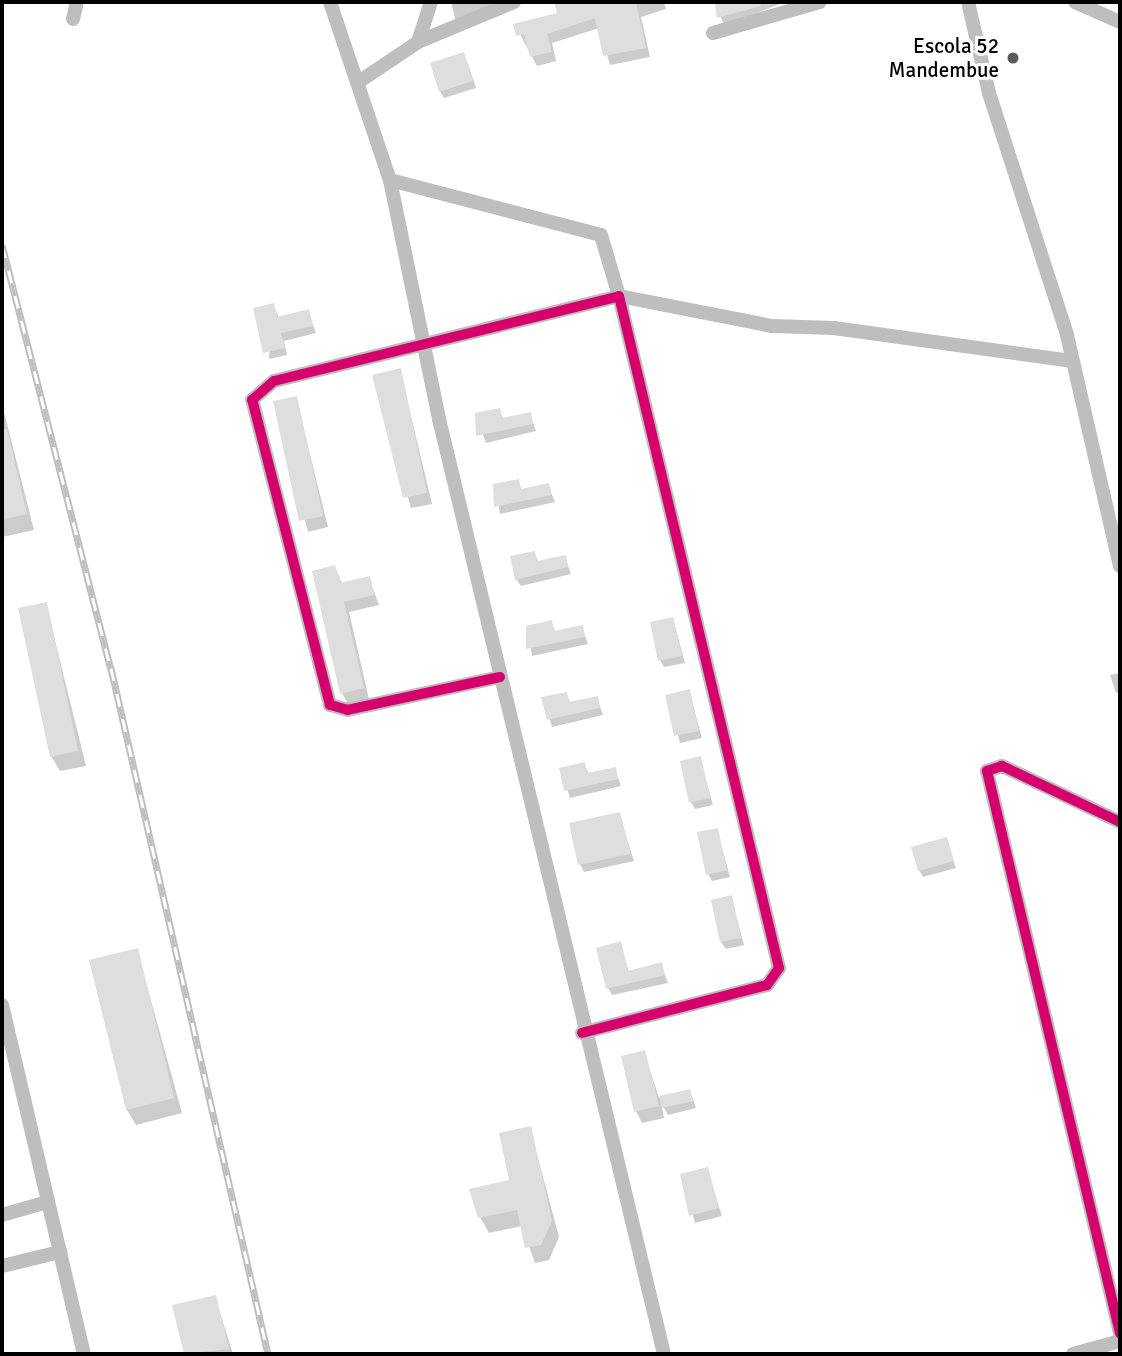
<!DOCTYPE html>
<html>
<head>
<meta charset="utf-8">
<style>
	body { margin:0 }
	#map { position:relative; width:1122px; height:1356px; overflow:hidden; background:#fff; font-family:Signika,sans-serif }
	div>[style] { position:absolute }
	.shadow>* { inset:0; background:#0003 }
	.building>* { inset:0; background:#dedede }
	.minor>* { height:14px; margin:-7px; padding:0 7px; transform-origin:7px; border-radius:7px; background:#bebebe }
	.rail>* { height:7px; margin-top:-3.5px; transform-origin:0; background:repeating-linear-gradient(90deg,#fff 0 13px,#bebebe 0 26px); box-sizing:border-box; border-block:2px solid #bebebe }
	.cycleway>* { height:10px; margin:-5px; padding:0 5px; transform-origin:5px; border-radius:5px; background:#d6006c }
	.dots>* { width:19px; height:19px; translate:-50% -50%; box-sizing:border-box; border:4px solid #fff; border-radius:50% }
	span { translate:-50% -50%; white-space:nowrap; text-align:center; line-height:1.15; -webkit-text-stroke:6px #fff; paint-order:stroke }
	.poi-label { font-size:21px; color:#000 }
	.right { translate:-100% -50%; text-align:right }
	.frame { position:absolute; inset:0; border:4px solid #000; pointer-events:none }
</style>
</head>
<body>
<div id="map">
	<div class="shadow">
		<i style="clip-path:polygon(451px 2px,510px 2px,456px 23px)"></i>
		<i style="clip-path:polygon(564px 2px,664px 2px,666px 9px,641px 17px,650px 57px,610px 65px,599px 28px,552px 43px,556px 61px,537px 66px,515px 25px,559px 14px,556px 4px)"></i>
		<i style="clip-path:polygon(716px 2px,785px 2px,724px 26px)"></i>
		<i style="clip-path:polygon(467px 61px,476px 88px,444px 98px,440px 91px)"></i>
		<i style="clip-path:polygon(273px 305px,279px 318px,308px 311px,316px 333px,284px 341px,287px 355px,269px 359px)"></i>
		<i style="clip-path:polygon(400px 370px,432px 504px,411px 508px,374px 376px)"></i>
		<i style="clip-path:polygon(296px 398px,328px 527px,308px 532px,275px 403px)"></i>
		<i style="clip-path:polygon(2px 404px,34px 530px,2px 537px)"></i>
		<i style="clip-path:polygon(499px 410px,504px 420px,530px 414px,536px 431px,486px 443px,476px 415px)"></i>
		<i style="clip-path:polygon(518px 481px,522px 491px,548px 485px,555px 502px,500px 514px,495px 485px)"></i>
		<i style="clip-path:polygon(534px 553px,539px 563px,565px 557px,571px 574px,521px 586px,516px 579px)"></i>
		<i style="clip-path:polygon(335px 567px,342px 584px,369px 578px,379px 605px,349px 612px,369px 699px,348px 704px,342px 693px)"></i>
		<i style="clip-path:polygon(46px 604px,86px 766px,60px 771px,51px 756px)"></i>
		<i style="clip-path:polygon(673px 619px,685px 663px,664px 667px,660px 660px)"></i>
		<i style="clip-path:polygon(551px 622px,556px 633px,582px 627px,588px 644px,532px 656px,528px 627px)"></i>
		<i style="clip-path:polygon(1120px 673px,1120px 691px,1116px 693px,1110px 675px)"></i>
		<i style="clip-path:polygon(689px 691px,702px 738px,680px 743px,667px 696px)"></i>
		<i style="clip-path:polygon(566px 694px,571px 704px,597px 698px,603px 715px,552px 727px,543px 698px)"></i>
		<i style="clip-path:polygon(700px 758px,713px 805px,695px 809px,691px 802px)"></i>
		<i style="clip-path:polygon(584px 764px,589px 774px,615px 769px,621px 786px,570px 798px,561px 769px)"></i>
		<i style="clip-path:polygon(619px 814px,634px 861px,584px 872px,580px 864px)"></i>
		<i style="clip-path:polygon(717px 830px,730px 877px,712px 881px,708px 874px)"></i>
		<i style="clip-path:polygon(946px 839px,956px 868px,923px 877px,919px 870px)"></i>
		<i style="clip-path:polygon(731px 897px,744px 945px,726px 949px,721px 942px)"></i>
		<i style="clip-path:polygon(620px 943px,629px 972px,661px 965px,668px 983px,612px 995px,608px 988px)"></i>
		<i style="clip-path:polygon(137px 950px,182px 1113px,136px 1125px,127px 1110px)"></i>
		<i style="clip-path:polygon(644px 1052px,659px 1098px,690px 1091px,696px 1108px,668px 1115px,661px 1103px,664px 1118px,642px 1123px,636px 1111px)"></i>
		<i style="clip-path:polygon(530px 1128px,559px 1237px,549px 1260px,535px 1263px,522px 1226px,489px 1233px,480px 1217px,511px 1181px)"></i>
		<i style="clip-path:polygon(707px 1169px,722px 1216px,695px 1223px,682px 1175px)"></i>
		<i style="clip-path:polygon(215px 1297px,233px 1354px,185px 1354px,174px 1307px)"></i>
	</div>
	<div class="building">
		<i style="clip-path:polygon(554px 2px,636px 2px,646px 48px,603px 56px,595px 18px,547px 34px,552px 52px,530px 57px,524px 34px,516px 36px,513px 24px,557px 13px)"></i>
		<i style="clip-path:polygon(760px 2px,761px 6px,717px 18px,715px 4px)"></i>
		<i style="clip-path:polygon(464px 52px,473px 81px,439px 92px,430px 63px)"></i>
		<i style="clip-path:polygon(274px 303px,277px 317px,309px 309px,313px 326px,281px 333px,285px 348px,263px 353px,253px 308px)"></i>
		<i style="clip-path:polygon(401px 368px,427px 493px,403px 498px,372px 375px)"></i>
		<i style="clip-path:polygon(297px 396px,323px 516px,299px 521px,273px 401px)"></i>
		<i style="clip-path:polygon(500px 408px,502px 418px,531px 412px,533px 424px,476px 436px,475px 413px)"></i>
		<i style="clip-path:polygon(7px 429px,27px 514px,2px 520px,2px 430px)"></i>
		<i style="clip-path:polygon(519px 479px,521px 489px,549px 483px,552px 495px,494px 507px,493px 484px)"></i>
		<i style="clip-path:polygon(535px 551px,537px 561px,566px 555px,568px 567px,515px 580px,510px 556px)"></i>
		<i style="clip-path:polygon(335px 565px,340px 583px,370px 576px,374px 595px,344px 602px,364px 688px,340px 694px,312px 571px)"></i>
		<i style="clip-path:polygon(47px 602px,78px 751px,50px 757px,18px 608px)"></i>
		<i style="clip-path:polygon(673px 617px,682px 656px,658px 661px,650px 622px)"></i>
		<i style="clip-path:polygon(552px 620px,554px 631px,583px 625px,585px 637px,526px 649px,526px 626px)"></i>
		<i style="clip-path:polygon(690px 689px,699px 731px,674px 736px,665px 695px)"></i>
		<i style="clip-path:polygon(567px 692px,569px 702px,598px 696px,600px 708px,547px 720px,541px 697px)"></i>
		<i style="clip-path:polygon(701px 756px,710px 798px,689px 803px,680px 761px)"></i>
		<i style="clip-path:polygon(585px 762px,587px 773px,616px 767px,618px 779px,564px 791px,559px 768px)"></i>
		<i style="clip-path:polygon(620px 812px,631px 854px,578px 865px,569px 823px)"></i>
		<i style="clip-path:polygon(718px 828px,727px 870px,706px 875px,697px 832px)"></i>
		<i style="clip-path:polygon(947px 837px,954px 861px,918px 871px,911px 847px)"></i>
		<i style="clip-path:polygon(732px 895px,741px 938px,720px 942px,711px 900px)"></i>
		<i style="clip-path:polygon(621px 941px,628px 971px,662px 962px,665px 975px,606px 989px,596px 948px)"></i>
		<i style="clip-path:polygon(138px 948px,174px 1098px,126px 1110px,89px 960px)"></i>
		<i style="clip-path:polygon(645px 1050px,659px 1106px,634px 1112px,621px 1056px)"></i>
		<i style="clip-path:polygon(690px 1089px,693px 1101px,662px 1108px,659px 1096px)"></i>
		<i style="clip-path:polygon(531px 1126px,552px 1221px,541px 1245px,525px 1248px,517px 1210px,478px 1218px,469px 1189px,509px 1180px,499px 1133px)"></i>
		<i style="clip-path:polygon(708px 1167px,719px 1208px,689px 1216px,680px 1174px)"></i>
		<i style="clip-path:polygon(216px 1295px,229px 1349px,184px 1354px,172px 1305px)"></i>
	</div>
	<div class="minor">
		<i style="left:330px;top:2px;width:188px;rotate:71.4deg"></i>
		<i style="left:390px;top:180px;width:244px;rotate:78.4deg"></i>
		<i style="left:439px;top:419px;width:962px;rotate:76.47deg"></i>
		<i style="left:968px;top:2px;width:93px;rotate:77deg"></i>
		<i style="left:989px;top:93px;width:254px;rotate:72.1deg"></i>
		<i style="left:1067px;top:335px;width:237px;rotate:77.1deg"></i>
		<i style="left:1075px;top:2px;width:49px;rotate:24deg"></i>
		<i style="left:73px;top:19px;width:17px;rotate:-77deg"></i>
		<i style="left:713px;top:33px;width:111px;rotate:-16.2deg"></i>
		<i style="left:418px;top:42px;width:42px;rotate:-72deg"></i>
		<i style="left:360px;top:81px;width:70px;rotate:-33.9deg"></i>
		<i style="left:418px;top:42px;width:104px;rotate:-22.6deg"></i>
		<i style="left:390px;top:180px;width:218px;rotate:14.6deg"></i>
		<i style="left:601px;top:235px;width:64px;rotate:73.6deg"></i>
		<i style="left:619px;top:296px;width:156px;rotate:11.1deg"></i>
		<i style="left:772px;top:326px;width:62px;rotate:1.8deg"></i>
		<i style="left:834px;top:328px;width:239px;rotate:7.9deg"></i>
		<i style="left:500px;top:677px;width:156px;rotate:167.8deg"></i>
		<i style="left:348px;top:710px;width:19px;rotate:-164deg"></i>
		<i style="left:330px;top:705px;width:315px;rotate:-104.3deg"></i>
		<i style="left:252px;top:400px;width:29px;rotate:-41deg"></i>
		<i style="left:274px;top:381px;width:355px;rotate:-13.8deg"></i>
		<i style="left:619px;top:296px;width:691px;rotate:76.61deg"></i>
		<i style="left:779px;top:968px;width:21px;rotate:125deg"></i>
		<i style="left:767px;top:985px;width:191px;rotate:165.5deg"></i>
		<i style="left:1120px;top:822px;width:131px;rotate:-154.6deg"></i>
		<i style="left:1002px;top:766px;width:16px;rotate:162deg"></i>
		<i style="left:987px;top:771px;width:578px;rotate:76.69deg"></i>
		<i style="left:2px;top:1005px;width:359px;rotate:76.8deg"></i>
		<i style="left:2px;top:1215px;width:47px;rotate:-16.1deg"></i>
		<i style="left:2px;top:1266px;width:60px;rotate:-13.6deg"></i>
		<i style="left:1073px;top:1354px;width:49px;rotate:-15.5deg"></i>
	</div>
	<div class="rail">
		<i style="left:2px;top:245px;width:437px;rotate:75.6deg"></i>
		<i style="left:111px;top:668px;width:704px;rotate:77.11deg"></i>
	</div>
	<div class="cycleway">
		<i style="left:500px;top:677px;width:156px;rotate:167.8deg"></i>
		<i style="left:348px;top:710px;width:19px;rotate:-164deg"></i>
		<i style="left:330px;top:705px;width:315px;rotate:-104.3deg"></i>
		<i style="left:252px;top:400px;width:29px;rotate:-41deg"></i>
		<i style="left:274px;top:381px;width:355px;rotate:-13.8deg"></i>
		<i style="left:619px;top:296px;width:691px;rotate:76.61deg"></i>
		<i style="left:779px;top:968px;width:21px;rotate:125deg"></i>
		<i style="left:767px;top:985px;width:191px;rotate:165.5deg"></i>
		<i style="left:1120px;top:822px;width:131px;rotate:-154.6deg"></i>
		<i style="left:1002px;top:766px;width:16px;rotate:162deg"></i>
		<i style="left:987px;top:771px;width:578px;rotate:76.69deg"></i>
	</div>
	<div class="dots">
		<i style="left:1013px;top:58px;background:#595959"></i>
	</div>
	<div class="poi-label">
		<span class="right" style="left:999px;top:58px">Escola 52<br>Mandembue</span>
	</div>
	<div class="frame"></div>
</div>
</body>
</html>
